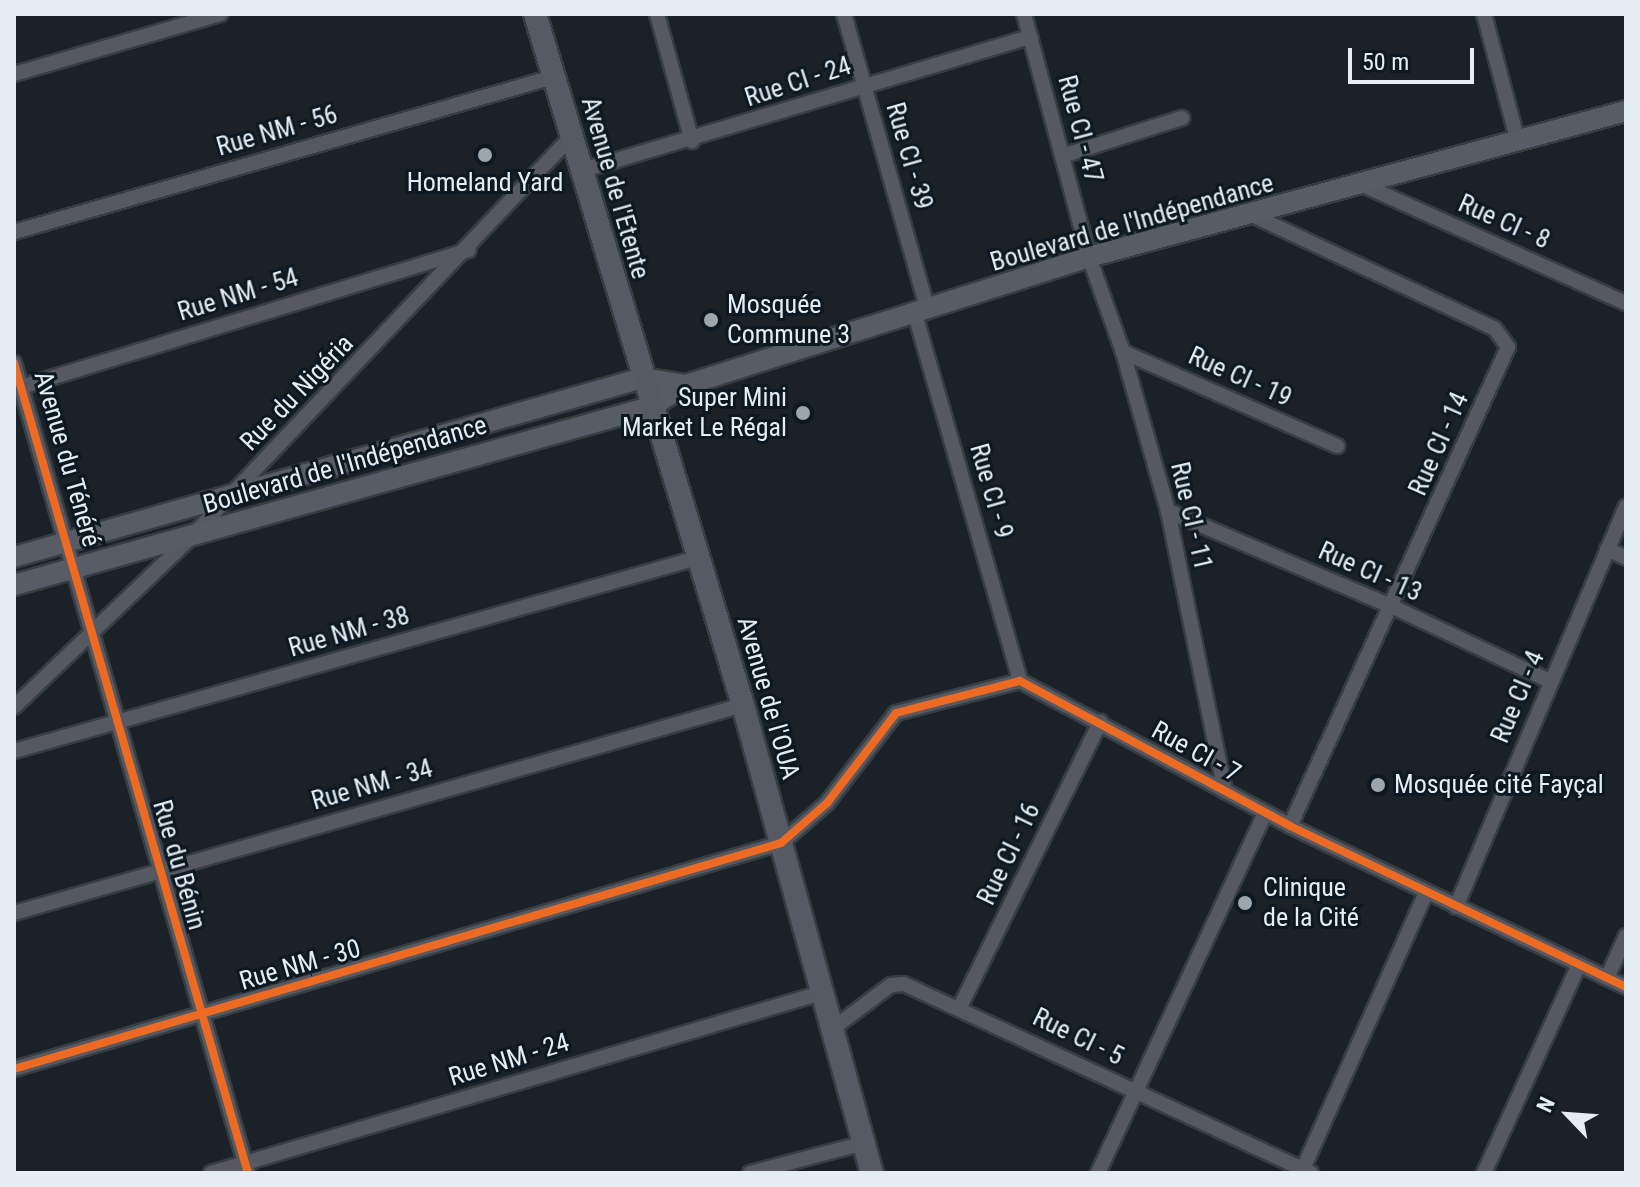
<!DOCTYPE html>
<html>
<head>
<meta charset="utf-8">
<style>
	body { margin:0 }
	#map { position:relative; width:1640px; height:1187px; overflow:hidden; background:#1a2127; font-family:"Roboto Condensed",sans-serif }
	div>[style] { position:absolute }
	.roads { filter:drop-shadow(2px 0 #373e43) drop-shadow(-2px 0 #373e43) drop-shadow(0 2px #373e43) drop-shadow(0 -2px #373e43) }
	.minor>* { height:14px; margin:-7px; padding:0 7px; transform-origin:7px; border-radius:7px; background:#565962 }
	.secondary>* { height:20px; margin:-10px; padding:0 10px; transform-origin:10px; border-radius:10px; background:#575c66 }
	.primary>* { height:22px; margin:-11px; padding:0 11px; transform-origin:11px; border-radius:11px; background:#565a64 }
	.cycleway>* { height:8px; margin:-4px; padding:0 4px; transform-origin:4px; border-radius:4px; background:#ed6a23 }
	.dots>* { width:22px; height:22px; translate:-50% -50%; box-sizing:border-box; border:4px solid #0c1922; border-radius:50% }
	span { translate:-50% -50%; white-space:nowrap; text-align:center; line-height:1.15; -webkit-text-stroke:6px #0c1922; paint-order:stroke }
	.street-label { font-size:26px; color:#e4edf4 }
	.poi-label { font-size:26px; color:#e4edf4 }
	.left { translate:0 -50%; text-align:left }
	.right { translate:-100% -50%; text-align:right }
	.frame { position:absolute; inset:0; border:16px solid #e4edf4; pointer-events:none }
	.north { position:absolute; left:1528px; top:1075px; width:80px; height:80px; -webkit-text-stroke:6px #0c1922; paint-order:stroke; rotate:295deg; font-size:22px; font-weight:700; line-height:32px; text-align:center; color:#e4edf4 }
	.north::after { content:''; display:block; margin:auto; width:28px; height:36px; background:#e4edf4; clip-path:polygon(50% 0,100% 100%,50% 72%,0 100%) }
	.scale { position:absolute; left:1348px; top:48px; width:126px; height:36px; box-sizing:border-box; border:4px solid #e4edf4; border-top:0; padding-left:10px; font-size:24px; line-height:28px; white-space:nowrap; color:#e4edf4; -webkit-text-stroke:6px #0c1922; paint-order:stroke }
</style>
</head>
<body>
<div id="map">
	<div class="roads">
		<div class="minor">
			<i style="left:657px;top:14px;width:132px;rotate:74.6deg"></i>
			<i style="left:844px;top:14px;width:308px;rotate:74.2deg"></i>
			<i style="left:1024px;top:14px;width:252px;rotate:75deg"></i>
			<i style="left:1089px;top:257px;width:101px;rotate:70.3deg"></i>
			<i style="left:1123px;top:352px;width:165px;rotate:74.2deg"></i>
			<i style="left:1168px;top:511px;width:286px;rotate:78.5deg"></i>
			<i style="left:1484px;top:14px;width:132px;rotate:75.1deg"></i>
			<i style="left:14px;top:74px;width:215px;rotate:-16.2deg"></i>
			<i style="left:1062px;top:156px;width:126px;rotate:-17.6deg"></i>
			<i style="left:580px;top:171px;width:470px;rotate:-16.6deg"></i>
			<i style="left:1363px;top:185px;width:288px;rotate:24.2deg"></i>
			<i style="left:1252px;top:215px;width:268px;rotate:25.1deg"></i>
			<i style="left:1495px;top:329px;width:22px;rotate:54deg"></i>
			<i style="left:1508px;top:347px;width:526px;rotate:114.47deg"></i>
			<i style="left:14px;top:232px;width:561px;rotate:-16.04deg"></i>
			<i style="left:915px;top:314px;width:382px;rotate:74deg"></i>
			<i style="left:1123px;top:352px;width:234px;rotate:23.7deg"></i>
			<i style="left:14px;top:363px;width:843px;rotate:73.89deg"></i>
			<i style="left:21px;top:387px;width:468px;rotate:-17deg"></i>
			<i style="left:1168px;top:511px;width:242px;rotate:23.1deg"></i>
			<i style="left:1391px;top:606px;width:176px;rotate:25.3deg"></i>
			<i style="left:1607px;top:549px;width:21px;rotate:25deg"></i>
			<i style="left:14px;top:707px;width:244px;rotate:-43.8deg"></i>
			<i style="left:190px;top:538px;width:553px;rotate:-46.47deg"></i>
			<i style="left:14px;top:751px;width:710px;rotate:-15.78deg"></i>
			<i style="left:1456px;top:907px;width:435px;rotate:-67deg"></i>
			<i style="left:14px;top:913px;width:758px;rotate:-15.92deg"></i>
			<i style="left:1607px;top:978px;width:46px;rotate:-65.7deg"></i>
			<i style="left:960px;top:1007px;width:318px;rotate:-63.8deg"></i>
			<i style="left:831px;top:1030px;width:75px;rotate:-36.9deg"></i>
			<i style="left:891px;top:985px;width:13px;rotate:-4deg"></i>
			<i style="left:904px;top:984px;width:449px;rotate:24.9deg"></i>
			<i style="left:14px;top:1069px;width:800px;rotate:-16.42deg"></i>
			<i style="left:781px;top:843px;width:61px;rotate:-41deg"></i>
			<i style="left:827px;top:803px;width:113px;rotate:-52.5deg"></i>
			<i style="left:896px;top:713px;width:128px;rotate:-14.5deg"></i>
			<i style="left:1020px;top:681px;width:306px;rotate:28.2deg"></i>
			<i style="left:1290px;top:826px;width:373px;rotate:25.6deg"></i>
			<i style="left:1303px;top:1169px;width:302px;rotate:-66deg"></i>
			<i style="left:211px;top:1173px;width:636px;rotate:-16.44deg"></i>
			<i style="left:750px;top:1173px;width:118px;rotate:-14.7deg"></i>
			<i style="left:1098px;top:1173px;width:397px;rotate:-65.1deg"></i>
			<i style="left:1484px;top:1173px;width:229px;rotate:-65.5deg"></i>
		</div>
		<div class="secondary">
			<i style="left:14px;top:557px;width:654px;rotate:-15.89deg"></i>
			<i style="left:643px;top:378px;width:44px;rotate:9.2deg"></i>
			<i style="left:14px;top:585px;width:660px;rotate:-15.64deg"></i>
			<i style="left:650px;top:407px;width:42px;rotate:-31.4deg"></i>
			<i style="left:686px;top:385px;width:423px;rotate:-17.6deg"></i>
			<i style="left:1089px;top:257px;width:556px;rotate:-15.21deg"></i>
		</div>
		<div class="primary">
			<i style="left:535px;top:14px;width:722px;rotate:73.25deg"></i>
			<i style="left:743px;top:705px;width:485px;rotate:74.6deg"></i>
		</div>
	</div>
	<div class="cycleway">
		<i style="left:14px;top:363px;width:843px;rotate:73.89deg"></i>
		<i style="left:14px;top:1069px;width:800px;rotate:-16.42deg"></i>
		<i style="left:781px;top:843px;width:61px;rotate:-41deg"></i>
		<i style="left:827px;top:803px;width:113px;rotate:-52.5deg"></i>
		<i style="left:896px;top:713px;width:128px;rotate:-14.5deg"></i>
		<i style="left:1020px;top:681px;width:306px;rotate:28.2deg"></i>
		<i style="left:1290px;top:826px;width:373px;rotate:25.6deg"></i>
	</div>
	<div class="dots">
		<i style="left:485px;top:155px;background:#9da6ac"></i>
		<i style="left:711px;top:320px;background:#9da6ac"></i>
		<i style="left:803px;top:413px;background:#9da6ac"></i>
		<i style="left:1378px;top:785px;background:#9da6ac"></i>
		<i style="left:1245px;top:903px;background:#9da6ac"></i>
	</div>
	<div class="street-label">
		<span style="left:798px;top:82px;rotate:-18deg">Rue CI - 24</span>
		<span style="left:1080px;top:129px;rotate:75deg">Rue CI - 47</span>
		<span style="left:277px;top:131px;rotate:-16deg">Rue NM - 56</span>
		<span style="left:909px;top:156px;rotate:74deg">Rue CI - 39</span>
		<span style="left:615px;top:188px;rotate:74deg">Avenue de l'Etente</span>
		<span style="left:1504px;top:222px;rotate:24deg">Rue CI - 8</span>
		<span style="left:1132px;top:223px;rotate:-16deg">Boulevard de l'Indépendance</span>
		<span style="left:238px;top:295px;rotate:-17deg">Rue NM - 54</span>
		<span style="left:1240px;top:377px;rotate:24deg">Rue CI - 19</span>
		<span style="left:297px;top:393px;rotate:-46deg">Rue du Nigéria</span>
		<span style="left:1439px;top:444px;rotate:-66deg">Rue CI - 14</span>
		<span style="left:67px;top:459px;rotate:74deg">Avenue du Ténéré</span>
		<span style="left:345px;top:465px;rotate:-16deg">Boulevard de l'Indépendance</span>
		<span style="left:991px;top:491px;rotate:74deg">Rue CI - 9</span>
		<span style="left:1191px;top:516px;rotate:77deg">Rue CI - 11</span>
		<span style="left:1370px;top:572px;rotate:24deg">Rue CI - 13</span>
		<span style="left:349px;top:632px;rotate:-16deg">Rue NM - 38</span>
		<span style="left:1518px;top:697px;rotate:-67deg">Rue CI - 4</span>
		<span style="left:768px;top:698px;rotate:74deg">Avenue de l'OUA</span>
		<span style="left:1196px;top:752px;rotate:29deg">Rue CI - 7</span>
		<span style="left:372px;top:785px;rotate:-16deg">Rue NM - 34</span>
		<span style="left:1009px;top:854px;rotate:-64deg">Rue CI - 16</span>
		<span style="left:179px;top:865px;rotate:74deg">Rue du Bénin</span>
		<span style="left:300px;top:965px;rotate:-16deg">Rue NM - 30</span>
		<span style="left:1078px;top:1037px;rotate:26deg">Rue CI - 5</span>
		<span style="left:509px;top:1060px;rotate:-17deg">Rue NM - 24</span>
	</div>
	<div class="poi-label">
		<span style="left:485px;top:183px">Homeland Yard</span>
		<span class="left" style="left:727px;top:320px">Mosquée<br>Commune 3</span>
		<span class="right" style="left:787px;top:413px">Super Mini<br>Market Le Régal</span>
		<span class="left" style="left:1394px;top:785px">Mosquée cité Fayçal</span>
		<span class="left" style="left:1263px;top:903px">Clinique<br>de la Cité</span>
	</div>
	<div class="frame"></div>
	<div class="north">N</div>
	<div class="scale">50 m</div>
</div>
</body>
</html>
